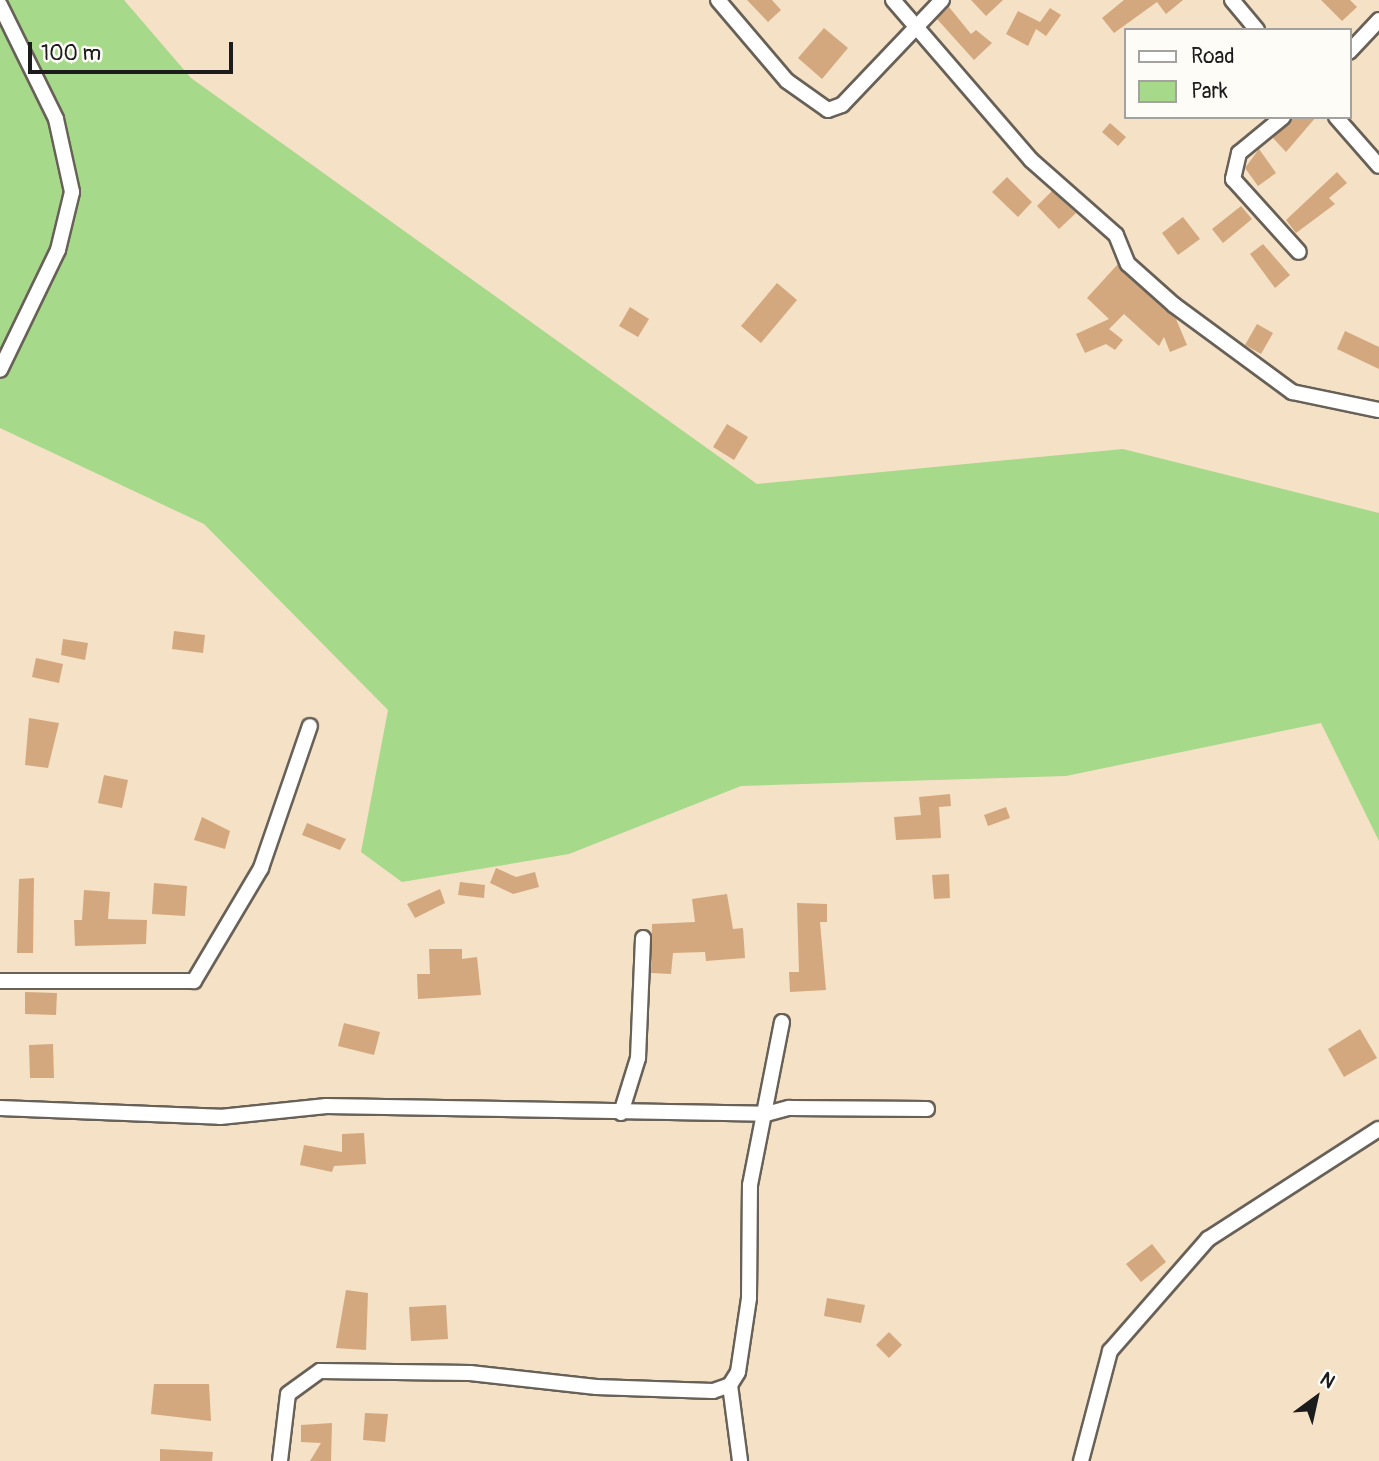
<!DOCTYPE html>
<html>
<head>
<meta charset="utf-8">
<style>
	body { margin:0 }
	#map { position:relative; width:1379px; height:1461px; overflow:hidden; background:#f5e1c6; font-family:Pangolin,sans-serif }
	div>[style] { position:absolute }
	.green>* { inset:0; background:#a6d989 }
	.building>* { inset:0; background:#d3a87e }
	.roads { filter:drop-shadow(2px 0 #686158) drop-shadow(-2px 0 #686158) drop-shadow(0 2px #686158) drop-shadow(0 -2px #686158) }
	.street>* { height:14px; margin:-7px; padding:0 7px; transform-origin:7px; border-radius:7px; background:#fff }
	span { translate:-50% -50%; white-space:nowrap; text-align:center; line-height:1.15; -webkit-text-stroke:7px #fdfcf7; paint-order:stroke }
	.legend { position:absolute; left:1124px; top:28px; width:228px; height:91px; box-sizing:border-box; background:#fdfcf7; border:2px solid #a3a29f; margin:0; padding:9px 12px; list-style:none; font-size:21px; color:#1c1c1c }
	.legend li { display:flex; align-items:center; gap:14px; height:35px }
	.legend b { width:35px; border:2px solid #a3a29f }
	.north { position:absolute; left:1281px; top:1363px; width:70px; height:70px; -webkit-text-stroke:5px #fdfcf7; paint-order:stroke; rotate:33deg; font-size:19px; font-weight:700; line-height:28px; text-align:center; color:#1c1c1c }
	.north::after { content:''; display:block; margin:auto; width:24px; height:32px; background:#1c1c1c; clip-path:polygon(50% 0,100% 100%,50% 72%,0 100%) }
	.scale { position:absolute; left:28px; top:42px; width:205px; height:32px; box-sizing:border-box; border:4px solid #1c1c1c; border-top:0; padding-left:9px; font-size:21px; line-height:24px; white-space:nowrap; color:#1c1c1c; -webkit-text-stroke:5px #fdfcf7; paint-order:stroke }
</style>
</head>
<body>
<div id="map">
	<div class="green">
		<i style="clip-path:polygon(0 0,124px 0,191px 78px,757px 484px,1123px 449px,1379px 513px,1379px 841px,1321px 723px,1066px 776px,741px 786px,569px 854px,402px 882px,361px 852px,388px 710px,204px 524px,0 428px)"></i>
	</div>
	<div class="building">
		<i style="clip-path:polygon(747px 0,772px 0,781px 10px,768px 22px)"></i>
		<i style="clip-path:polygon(971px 0,1003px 0,986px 16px)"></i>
		<i style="clip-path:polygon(1124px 0,1183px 0,1166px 14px,1157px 2px,1114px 33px,1102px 18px)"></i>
		<i style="clip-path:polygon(1321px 0,1350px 0,1357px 7px,1342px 21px)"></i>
		<i style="clip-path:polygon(949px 7px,971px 34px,976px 30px,992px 43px,974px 60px,937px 19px)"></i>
		<i style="clip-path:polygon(1050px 8px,1061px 15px,1046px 36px,1036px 29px,1028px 46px,1006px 34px,1018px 11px,1040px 22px)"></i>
		<i style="clip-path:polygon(824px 28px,848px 48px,822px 79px,798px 58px)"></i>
		<i style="clip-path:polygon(1292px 117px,1316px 117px,1286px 152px,1273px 138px)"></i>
		<i style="clip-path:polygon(1110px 123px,1126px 137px,1118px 146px,1102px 132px)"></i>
		<i style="clip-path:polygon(1259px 149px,1276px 173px,1258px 186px,1245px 168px)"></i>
		<i style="clip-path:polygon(1337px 172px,1347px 183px,1329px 198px,1335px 204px,1296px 233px,1286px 220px)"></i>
		<i style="clip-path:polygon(1007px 177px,1032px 202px,1018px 217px,992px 192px)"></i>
		<i style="clip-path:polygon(1052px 191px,1076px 213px,1059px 229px,1037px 206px)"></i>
		<i style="clip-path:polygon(1241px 206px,1252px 219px,1223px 243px,1212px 229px)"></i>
		<i style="clip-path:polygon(1183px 217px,1200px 239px,1178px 255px,1162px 233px)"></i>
		<i style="clip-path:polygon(1263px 244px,1290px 275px,1275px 288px,1250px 254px)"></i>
		<i style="clip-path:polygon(1118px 264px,1176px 319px,1187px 345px,1170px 352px,1164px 337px,1159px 346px,1124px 314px,1109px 329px,1123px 340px,1115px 350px,1106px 344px,1085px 353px,1076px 334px,1109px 319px,1087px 298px)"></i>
		<i style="clip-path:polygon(777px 283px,797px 300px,761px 343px,741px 326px)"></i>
		<i style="clip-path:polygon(630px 307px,649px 319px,638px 337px,619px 326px)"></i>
		<i style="clip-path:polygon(1257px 324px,1273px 333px,1261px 354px,1245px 345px)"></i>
		<i style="clip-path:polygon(1345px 331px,1379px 347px,1379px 369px,1337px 349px)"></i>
		<i style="clip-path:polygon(727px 424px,748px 437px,734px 460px,713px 447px)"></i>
		<i style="clip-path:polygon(174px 631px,205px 635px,203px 653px,172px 649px)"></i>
		<i style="clip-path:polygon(63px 639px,88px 643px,85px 660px,61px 655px)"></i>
		<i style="clip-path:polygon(36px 658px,63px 664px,59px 683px,32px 677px)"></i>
		<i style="clip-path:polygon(29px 718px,59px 723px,48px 768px,25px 765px)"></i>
		<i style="clip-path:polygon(104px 775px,128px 780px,122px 808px,98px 803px)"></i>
		<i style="clip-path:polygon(950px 794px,951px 806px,939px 807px,941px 838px,896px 840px,894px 817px,921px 815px,919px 797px)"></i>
		<i style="clip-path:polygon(1006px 807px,1010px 818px,988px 826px,984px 815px)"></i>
		<i style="clip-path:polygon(202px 817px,230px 831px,225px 849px,194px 840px)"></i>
		<i style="clip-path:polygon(307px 823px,346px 839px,340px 850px,302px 835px)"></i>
		<i style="clip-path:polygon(496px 868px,516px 877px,535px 872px,539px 887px,513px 894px,490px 883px)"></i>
		<i style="clip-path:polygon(949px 874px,950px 898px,934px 899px,932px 875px)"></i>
		<i style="clip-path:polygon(34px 878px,33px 953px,17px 953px,19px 879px)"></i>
		<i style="clip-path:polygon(460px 882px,485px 885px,484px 898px,458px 895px)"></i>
		<i style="clip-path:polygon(154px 883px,187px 886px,185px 916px,152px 914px)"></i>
		<i style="clip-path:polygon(440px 889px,445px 903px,415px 918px,407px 904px)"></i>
		<i style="clip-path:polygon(84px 890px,110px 892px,108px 919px,147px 920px,146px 944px,75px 946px,74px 920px,82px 920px)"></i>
		<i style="clip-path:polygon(727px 894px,733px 929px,743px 928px,745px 958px,706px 961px,705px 952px,673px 953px,671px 974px,651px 973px,652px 924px,695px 922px,692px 899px)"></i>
		<i style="clip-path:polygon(797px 903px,827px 904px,827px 922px,820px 922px,826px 990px,790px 992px,789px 972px,799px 972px)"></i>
		<i style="clip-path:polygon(429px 949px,462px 949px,462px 959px,477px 957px,481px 995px,418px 999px,417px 974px,430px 974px)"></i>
		<i style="clip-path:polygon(25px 992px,57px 993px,56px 1015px,25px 1014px)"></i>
		<i style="clip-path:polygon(344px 1023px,380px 1032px,374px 1055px,338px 1046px)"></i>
		<i style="clip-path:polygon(1360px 1029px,1377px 1058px,1344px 1077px,1328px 1049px)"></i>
		<i style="clip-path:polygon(53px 1044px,54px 1078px,30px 1078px,29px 1045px)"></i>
		<i style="clip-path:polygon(364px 1133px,366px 1164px,334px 1166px,332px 1172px,300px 1165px,304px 1145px,342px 1152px,342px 1134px)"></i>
		<i style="clip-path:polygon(1152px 1244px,1166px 1262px,1141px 1282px,1126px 1264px)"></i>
		<i style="clip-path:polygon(346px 1290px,368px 1293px,366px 1350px,336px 1348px)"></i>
		<i style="clip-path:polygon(827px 1298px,865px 1305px,861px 1323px,824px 1316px)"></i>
		<i style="clip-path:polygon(446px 1305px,448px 1339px,411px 1341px,409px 1307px)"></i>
		<i style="clip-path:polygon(889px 1332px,902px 1345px,889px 1358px,876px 1345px)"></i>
		<i style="clip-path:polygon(154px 1384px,209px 1384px,211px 1421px,151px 1414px)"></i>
		<i style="clip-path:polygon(365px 1413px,388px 1414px,385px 1442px,363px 1440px)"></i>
		<i style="clip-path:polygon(332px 1423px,331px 1461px,310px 1461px,321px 1443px,301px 1442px,301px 1425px)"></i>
		<i style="clip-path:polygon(160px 1449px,213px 1452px,212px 1461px,160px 1461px)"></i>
	</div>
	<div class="roads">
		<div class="street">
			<i style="left:718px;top:0;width:106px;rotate:49.6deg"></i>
			<i style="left:787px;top:81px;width:50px;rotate:35.3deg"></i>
			<i style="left:828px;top:110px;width:15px;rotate:-20deg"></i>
			<i style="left:842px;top:105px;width:145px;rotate:-46.4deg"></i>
			<i style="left:893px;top:0;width:211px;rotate:49.2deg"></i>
			<i style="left:1031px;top:160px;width:113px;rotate:41.4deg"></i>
			<i style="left:1116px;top:235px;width:31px;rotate:68deg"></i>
			<i style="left:1128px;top:264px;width:62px;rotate:41.7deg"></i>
			<i style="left:1174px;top:305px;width:147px;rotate:36.4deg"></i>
			<i style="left:1292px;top:392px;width:89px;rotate:11.7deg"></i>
			<i style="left:1232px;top:0;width:39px;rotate:50deg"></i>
			<i style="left:0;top:5px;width:127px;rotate:63.8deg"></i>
			<i style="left:56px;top:119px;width:75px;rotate:77.6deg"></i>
			<i style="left:72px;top:192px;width:60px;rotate:103.6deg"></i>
			<i style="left:58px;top:250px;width:133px;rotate:115.8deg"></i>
			<i style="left:1349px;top:52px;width:44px;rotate:-46.8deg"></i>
			<i style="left:1283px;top:117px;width:57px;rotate:140.7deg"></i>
			<i style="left:1239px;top:153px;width:27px;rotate:103deg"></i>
			<i style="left:1233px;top:179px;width:98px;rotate:47.9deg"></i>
			<i style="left:1336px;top:117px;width:65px;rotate:48.7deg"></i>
			<i style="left:0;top:981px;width:194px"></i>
			<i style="left:194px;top:981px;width:131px;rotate:-59.3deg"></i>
			<i style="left:261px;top:868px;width:150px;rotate:-71deg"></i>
			<i style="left:0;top:1108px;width:220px;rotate:2.3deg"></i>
			<i style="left:220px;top:1117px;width:107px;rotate:-5.9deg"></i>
			<i style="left:326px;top:1106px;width:440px;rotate:1deg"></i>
			<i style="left:766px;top:1114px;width:24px;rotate:-15deg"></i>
			<i style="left:789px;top:1108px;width:138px;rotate:0.4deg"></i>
			<i style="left:621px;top:1113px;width:58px;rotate:-72.8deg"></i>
			<i style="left:638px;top:1058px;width:120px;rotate:-87.6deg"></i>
			<i style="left:730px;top:1385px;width:77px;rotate:82.5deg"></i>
			<i style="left:280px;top:1461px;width:67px;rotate:-83.2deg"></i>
			<i style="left:288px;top:1394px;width:39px;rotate:-36deg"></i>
			<i style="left:320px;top:1371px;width:150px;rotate:0.8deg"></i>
			<i style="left:470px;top:1373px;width:127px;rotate:6.3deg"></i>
			<i style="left:596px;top:1387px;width:117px;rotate:2deg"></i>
			<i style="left:713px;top:1391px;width:18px;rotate:-19deg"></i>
			<i style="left:730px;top:1385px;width:15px;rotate:-58deg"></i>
			<i style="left:738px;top:1372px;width:75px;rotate:-81.5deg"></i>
			<i style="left:749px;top:1298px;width:113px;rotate:-89.5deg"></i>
			<i style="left:750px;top:1185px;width:166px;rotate:-78.9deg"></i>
			<i style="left:1081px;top:1461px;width:114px;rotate:-75.2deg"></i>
			<i style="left:1110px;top:1351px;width:149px;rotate:-48.8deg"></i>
			<i style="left:1208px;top:1239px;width:203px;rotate:-32.8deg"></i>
		</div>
	</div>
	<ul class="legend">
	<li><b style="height:9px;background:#fff"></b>Road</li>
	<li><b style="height:19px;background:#a6d989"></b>Park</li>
	</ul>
	<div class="north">N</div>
	<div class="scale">100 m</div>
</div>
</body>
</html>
